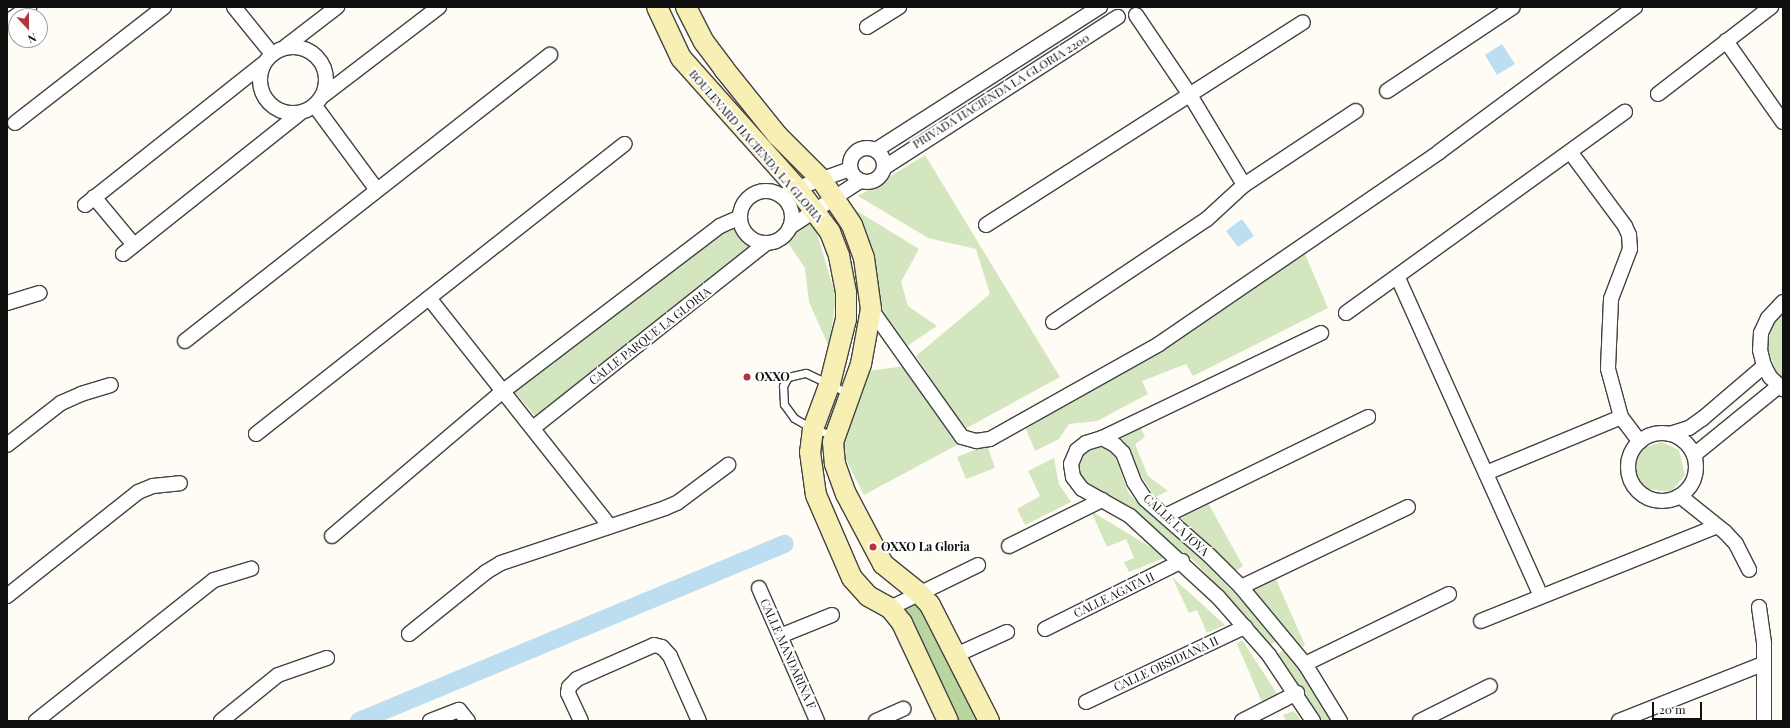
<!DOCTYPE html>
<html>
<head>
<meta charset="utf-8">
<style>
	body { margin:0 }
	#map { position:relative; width:1790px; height:728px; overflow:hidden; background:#fefcf4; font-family:"Playfair Display",serif }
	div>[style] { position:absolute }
	.green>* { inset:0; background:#d4e6bf }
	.forest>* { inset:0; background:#b9d5a0 }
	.water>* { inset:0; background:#bddef1 }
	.canal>* { height:18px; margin:-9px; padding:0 9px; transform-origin:9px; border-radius:9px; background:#bddef1 }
	.roads { filter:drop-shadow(1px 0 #434343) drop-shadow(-1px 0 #434343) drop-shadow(0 1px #434343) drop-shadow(0 -1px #434343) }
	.lane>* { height:7px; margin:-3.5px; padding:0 3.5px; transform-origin:3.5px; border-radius:3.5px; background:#fff }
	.street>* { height:14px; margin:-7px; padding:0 7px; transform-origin:7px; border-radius:7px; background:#fff }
	.street>.ring { margin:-7px; padding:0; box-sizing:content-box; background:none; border:14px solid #fff; border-radius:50% }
	.secondary>* { height:20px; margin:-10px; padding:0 10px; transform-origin:10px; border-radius:10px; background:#f8efb5 }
	.dots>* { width:11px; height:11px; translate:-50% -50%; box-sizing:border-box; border:2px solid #fff; border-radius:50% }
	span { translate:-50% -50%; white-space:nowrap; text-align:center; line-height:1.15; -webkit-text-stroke:4px #fff; paint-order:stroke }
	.street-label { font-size:12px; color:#101010 }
	.poi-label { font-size:12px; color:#101010; font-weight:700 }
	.left { translate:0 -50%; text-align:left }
	.frame { position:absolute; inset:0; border:8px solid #101010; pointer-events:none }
	.north { position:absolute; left:8px; top:8px; width:40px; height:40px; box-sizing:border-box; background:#fff; border:1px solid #9f9f9f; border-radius:50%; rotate:158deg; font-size:11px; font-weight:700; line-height:16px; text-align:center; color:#101010 }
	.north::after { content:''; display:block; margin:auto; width:14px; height:18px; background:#b4343d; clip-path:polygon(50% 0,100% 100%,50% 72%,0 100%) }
	.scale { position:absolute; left:1652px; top:702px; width:50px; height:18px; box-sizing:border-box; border:2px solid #101010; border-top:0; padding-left:5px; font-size:12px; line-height:14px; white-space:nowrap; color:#101010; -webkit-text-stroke:3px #fff; paint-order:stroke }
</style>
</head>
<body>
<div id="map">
	<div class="green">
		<i style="clip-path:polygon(925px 155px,1060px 377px,963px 430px,916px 356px,990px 294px,976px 249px,928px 238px,858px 196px)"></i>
		<i style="clip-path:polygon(849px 206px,919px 249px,901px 282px,908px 306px,937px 326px,907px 346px,878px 305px)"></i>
		<i style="clip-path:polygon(813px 220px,836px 297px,829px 347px,809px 302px,805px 268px,786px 240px)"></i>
		<i style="clip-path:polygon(735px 224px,743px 237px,755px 246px,537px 418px,514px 391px)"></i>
		<i style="clip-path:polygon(1305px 254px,1328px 308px,1193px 376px,1186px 364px,1142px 381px,1148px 394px,1097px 421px,1069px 424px,1059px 439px,1035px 451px,1026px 429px)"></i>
		<i style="clip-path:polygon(1783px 314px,1783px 381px,1779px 379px,1767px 347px,1774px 319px)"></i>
		<i style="clip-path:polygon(906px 366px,957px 445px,864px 495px,840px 448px,867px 371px)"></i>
		<i style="clip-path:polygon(1139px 424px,1145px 437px,1135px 444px,1148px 476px,1168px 491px,1155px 497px,1134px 465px,1120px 434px)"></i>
		<i style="clip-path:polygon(1662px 442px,1679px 450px,1685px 475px,1671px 492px,1641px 488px,1633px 466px,1643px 448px)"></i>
		<i style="clip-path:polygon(987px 445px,995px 468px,966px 479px,957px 457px)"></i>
		<i style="clip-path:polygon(1099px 445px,1114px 453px,1129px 494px,1199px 556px,1278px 639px,1271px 645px,1194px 561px,1079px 477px,1075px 463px,1082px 451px)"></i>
		<i style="clip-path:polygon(1054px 458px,1059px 484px,1071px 502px,1025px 525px,1017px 509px,1040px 496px,1028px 471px)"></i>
		<i style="clip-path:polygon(1208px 503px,1243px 566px,1233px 573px,1172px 518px)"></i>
		<i style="clip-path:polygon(1091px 511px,1167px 557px,1129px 572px,1124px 562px,1134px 558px,1126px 539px,1107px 547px)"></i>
		<i style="clip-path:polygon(1172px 577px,1225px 625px,1207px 633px,1197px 610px,1189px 613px)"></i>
		<i style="clip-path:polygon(1275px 577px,1305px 645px,1299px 650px,1251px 590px)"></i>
		<i style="clip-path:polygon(1242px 640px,1278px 695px,1262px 702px,1237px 644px)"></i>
		<i style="clip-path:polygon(1286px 647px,1335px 721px,1321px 721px,1310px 702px,1275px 657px)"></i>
		<i style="clip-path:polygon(1294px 711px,1301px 721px,1286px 721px,1283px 715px)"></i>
	</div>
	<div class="forest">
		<i style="clip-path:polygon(919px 600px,979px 721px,954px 721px,899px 611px)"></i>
	</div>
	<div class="water">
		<i style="clip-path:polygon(1502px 44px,1515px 64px,1497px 75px,1485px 55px)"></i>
		<i style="clip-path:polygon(1242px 219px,1254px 236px,1238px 247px,1226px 231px)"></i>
	</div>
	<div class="canal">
		<i style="left:359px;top:721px;width:461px;rotate:-22.6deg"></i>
	</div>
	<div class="roads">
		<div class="lane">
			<i style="left:833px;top:435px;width:21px;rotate:-163deg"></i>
			<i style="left:813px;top:429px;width:22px;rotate:-150deg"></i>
			<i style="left:794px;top:418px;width:17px;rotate:-126deg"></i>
			<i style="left:784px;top:404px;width:18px;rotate:-93deg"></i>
			<i style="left:783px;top:386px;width:10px;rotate:-61deg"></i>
			<i style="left:788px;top:377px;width:18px;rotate:-13deg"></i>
			<i style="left:806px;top:373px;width:49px;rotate:25.5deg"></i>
		</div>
		<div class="street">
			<i style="left:234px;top:7px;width:60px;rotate:51deg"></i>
			<i style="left:1136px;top:15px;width:97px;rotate:56deg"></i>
			<i style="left:1190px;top:95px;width:105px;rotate:59deg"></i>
			<i style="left:7px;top:22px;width:27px;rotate:-34deg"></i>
			<i style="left:867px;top:27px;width:38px;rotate:-32deg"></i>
			<i style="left:1726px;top:41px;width:99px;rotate:54.9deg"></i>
			<i class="ring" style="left:260px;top:47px;width:52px;height:52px"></i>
			<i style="left:285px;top:47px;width:66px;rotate:-37.6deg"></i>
			<i style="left:1387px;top:91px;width:151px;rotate:-33.7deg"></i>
			<i style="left:1658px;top:94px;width:143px;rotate:-37.6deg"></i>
			<i style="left:324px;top:95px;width:145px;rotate:-37.4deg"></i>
			<i style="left:315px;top:106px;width:104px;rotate:53.6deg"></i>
			<i style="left:15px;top:123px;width:189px;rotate:-37.9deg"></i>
			<i class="ring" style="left:850px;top:148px;width:20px;height:20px"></i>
			<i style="left:876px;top:150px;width:266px;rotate:-32.6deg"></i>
			<i style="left:1571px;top:153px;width:91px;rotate:53.5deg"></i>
			<i style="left:1625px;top:226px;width:10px;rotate:66deg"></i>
			<i style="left:1629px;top:235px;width:14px;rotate:86deg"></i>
			<i style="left:1630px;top:249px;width:53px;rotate:110.8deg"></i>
			<i style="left:1611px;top:299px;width:70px;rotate:92.5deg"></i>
			<i style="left:1608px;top:369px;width:50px;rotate:74.8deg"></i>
			<i style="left:1621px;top:417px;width:31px;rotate:53deg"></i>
			<i style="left:885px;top:167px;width:277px;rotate:-32.8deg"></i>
			<i style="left:789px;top:191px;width:65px;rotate:-19.8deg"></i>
			<i class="ring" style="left:740px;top:191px;width:38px;height:38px"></i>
			<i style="left:94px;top:197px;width:62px;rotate:50.2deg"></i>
			<i style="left:85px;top:205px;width:227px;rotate:-38.4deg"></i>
			<i style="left:986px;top:225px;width:376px;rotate:-32.6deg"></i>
			<i style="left:790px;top:227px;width:84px;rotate:-33.3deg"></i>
			<i style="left:123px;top:254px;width:226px;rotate:-38.5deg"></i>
			<i style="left:1398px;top:278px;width:349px;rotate:65.8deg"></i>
			<i style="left:429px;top:298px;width:291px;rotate:51.6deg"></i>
			<i style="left:1783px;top:302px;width:22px;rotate:133deg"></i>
			<i style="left:1768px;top:318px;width:17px;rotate:115deg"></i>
			<i style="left:1761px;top:333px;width:17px;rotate:93deg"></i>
			<i style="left:1760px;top:350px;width:16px;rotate:76deg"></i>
			<i style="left:1764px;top:366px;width:13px;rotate:61deg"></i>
			<i style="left:1770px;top:377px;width:18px;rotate:43deg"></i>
			<i style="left:7px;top:303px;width:34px;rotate:-17deg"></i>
			<i style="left:871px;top:309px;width:157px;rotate:54.6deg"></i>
			<i style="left:962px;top:437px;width:15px;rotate:16deg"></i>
			<i style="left:976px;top:441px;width:14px;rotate:-8deg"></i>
			<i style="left:990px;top:439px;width:194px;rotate:-29.3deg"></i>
			<i style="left:1159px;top:344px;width:340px;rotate:-34.4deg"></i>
			<i style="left:1439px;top:152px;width:244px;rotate:-36.5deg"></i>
			<i style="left:1346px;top:313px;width:344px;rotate:-35.8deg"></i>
			<i style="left:1053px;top:322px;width:185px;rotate:-33.8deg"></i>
			<i style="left:1207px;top:219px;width:50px;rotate:-42.6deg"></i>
			<i style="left:1244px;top:185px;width:134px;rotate:-33.5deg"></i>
			<i style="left:185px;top:341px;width:464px;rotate:-38.1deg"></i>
			<i style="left:533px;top:428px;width:298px;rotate:-38.4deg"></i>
			<i class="ring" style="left:1628px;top:433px;width:54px;height:54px"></i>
			<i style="left:256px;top:434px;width:469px;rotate:-38.2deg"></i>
			<i style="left:1670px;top:434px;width:20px;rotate:-18deg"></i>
			<i style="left:1689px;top:428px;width:16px;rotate:-35deg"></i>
			<i style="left:1702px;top:419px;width:82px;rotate:-40.5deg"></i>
			<i style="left:1102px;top:438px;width:243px;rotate:-25.6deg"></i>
			<i style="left:7px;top:445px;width:68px;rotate:-37.9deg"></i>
			<i style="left:61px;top:403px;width:22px;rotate:-24deg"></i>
			<i style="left:81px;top:394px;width:31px;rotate:-17deg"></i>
			<i style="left:1694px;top:455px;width:109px;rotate:-39.1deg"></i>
			<i style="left:1486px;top:473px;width:146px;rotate:-22.5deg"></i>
			<i style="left:1680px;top:496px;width:58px;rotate:38.7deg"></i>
			<i style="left:1725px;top:532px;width:16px;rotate:47deg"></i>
			<i style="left:1736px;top:544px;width:29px;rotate:63deg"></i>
			<i style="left:1165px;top:516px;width:226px;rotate:-26deg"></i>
			<i style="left:332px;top:536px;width:223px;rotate:-40.3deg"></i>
			<i style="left:502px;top:392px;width:274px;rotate:-37.3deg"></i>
			<i style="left:720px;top:226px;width:22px;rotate:-24deg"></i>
			<i style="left:1009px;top:546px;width:104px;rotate:-26.3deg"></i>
			<i style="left:1241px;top:587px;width:185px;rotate:-25.6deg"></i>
			<i style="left:759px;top:588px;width:145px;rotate:66.4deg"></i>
			<i style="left:7px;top:596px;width:167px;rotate:-38.4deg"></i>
			<i style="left:138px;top:492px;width:16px;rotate:-22deg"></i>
			<i style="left:153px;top:486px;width:27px;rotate:-6deg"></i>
			<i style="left:1759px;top:607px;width:37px;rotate:82deg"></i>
			<i style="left:1764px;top:644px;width:77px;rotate:90deg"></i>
			<i style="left:890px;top:608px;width:98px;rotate:-26deg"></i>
			<i style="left:1481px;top:621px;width:254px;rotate:-21.9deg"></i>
			<i style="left:1045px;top:629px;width:153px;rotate:-26.4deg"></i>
			<i style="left:409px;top:634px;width:99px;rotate:-38.8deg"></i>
			<i style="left:486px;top:572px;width:17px;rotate:-31deg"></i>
			<i style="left:501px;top:563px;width:173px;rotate:-18.5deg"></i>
			<i style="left:665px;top:508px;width:13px;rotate:-23deg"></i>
			<i style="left:677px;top:503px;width:64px;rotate:-36.7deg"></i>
			<i style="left:780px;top:636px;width:56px;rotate:-22deg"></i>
			<i style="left:956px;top:655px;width:56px;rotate:-24.3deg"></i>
			<i style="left:1305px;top:664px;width:160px;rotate:-25.9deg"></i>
			<i style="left:1086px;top:702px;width:176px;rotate:-25.3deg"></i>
			<i style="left:36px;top:721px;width:227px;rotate:-38.4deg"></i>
			<i style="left:214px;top:580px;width:39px;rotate:-17deg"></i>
			<i style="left:221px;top:721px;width:73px;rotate:-38.9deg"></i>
			<i style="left:278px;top:675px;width:52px;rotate:-19.1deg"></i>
			<i style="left:430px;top:721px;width:31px;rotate:-21deg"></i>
			<i style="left:459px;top:710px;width:14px;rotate:51deg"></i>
			<i style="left:581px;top:721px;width:31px;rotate:-115deg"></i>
			<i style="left:568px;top:693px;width:6px;rotate:-81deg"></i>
			<i style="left:569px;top:687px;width:11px;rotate:-45deg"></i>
			<i style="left:577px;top:679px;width:84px;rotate:-23.8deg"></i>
			<i style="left:654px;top:645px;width:8px;rotate:14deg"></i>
			<i style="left:662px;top:647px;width:12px;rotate:48deg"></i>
			<i style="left:670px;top:656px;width:71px;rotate:66deg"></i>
			<i style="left:876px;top:721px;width:30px;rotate:-24deg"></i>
			<i style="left:1242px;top:721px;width:62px;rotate:-27deg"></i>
			<i style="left:1313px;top:721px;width:79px;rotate:-123.7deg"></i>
			<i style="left:1269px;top:655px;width:77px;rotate:-131.3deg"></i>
			<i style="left:1218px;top:597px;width:120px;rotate:-137.4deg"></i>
			<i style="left:1130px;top:516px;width:55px;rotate:-150.6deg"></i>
			<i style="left:1082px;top:489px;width:15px;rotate:-127deg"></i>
			<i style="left:1073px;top:477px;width:13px;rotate:-99deg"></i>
			<i style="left:1071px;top:464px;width:15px;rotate:-67deg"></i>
			<i style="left:1077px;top:450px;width:11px;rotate:-38deg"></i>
			<i style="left:1086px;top:443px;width:17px;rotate:-17deg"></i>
			<i style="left:1102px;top:438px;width:15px;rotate:28deg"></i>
			<i style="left:1115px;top:445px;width:11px;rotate:45deg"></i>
			<i style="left:1123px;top:453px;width:31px;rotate:69deg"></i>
			<i style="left:1134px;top:482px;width:20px;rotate:57deg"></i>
			<i style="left:1145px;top:499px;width:85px;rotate:41.2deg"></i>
			<i style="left:1209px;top:555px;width:45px;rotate:45deg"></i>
			<i style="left:1241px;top:587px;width:100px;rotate:50.3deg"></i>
			<i style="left:1305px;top:664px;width:67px;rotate:58.4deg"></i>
			<i style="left:1420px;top:721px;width:78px;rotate:-26.6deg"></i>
			<i style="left:1619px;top:721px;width:155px;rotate:-21.6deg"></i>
		</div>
		<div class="secondary">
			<i style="left:657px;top:7px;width:56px;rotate:64.8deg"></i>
			<i style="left:681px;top:58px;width:174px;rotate:48.3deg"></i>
			<i style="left:797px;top:188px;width:55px;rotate:53.1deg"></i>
			<i style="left:830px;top:232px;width:26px;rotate:69deg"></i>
			<i style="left:839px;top:256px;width:38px;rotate:79deg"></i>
			<i style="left:846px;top:293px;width:26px;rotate:90deg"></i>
			<i style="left:846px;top:319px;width:66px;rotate:104deg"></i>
			<i style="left:830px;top:383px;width:49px;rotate:110.3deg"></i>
			<i style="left:813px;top:429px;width:23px;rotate:97deg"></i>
			<i style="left:810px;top:452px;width:43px;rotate:82.1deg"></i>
			<i style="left:816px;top:495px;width:90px;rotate:66.6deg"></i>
			<i style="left:852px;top:578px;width:24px;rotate:48deg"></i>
			<i style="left:868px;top:596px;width:25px;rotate:29deg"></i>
			<i style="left:890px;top:608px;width:19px;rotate:51deg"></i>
			<i style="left:902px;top:623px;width:108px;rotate:64.9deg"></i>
			<i style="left:686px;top:7px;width:39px;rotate:63deg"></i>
			<i style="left:704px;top:42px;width:34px;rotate:53deg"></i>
			<i style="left:724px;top:69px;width:85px;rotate:51.2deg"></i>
			<i style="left:777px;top:135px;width:62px;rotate:45deg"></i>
			<i style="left:821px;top:179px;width:55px;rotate:56deg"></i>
			<i style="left:852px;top:225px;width:35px;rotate:70deg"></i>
			<i style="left:864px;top:258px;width:51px;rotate:82.2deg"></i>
			<i style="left:871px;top:309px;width:56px;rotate:100.3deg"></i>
			<i style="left:861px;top:364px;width:83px;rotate:109.7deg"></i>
			<i style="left:833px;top:442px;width:22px;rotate:85deg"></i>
			<i style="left:835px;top:464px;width:32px;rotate:70deg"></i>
			<i style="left:846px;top:494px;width:79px;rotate:62.1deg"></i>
			<i style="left:883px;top:564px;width:46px;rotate:38.9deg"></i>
			<i style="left:919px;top:593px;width:16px;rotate:47deg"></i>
			<i style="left:930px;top:605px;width:130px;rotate:63deg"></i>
		</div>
	</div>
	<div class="dots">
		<i style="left:747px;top:377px;background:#b4343d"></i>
		<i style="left:873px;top:547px;background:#b4343d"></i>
	</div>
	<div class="street-label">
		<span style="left:1001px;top:91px;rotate:-32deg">PRIVADA HACIENDA LA GLORIA 2200</span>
		<span style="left:756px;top:146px;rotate:49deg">BOULEVARD HACIENDA LA GLORIA</span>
		<span style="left:650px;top:336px;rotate:-38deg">CALLE PARQUE LA GLORIA</span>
		<span style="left:1176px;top:525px;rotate:43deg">CALLE LA JOYA</span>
		<span style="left:1114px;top:595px;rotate:-26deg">CALLE AGATA II</span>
		<span style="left:788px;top:654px;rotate:66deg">CALLE MANDARINA F</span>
		<span style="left:1166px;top:664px;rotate:-25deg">CALLE OBSIDIANA II</span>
	</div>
	<div class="poi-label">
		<span class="left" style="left:755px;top:377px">OXXO</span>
		<span class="left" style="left:881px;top:547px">OXXO La Gloria</span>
	</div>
	<div class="frame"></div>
	<div class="north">N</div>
	<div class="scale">20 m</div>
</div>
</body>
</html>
